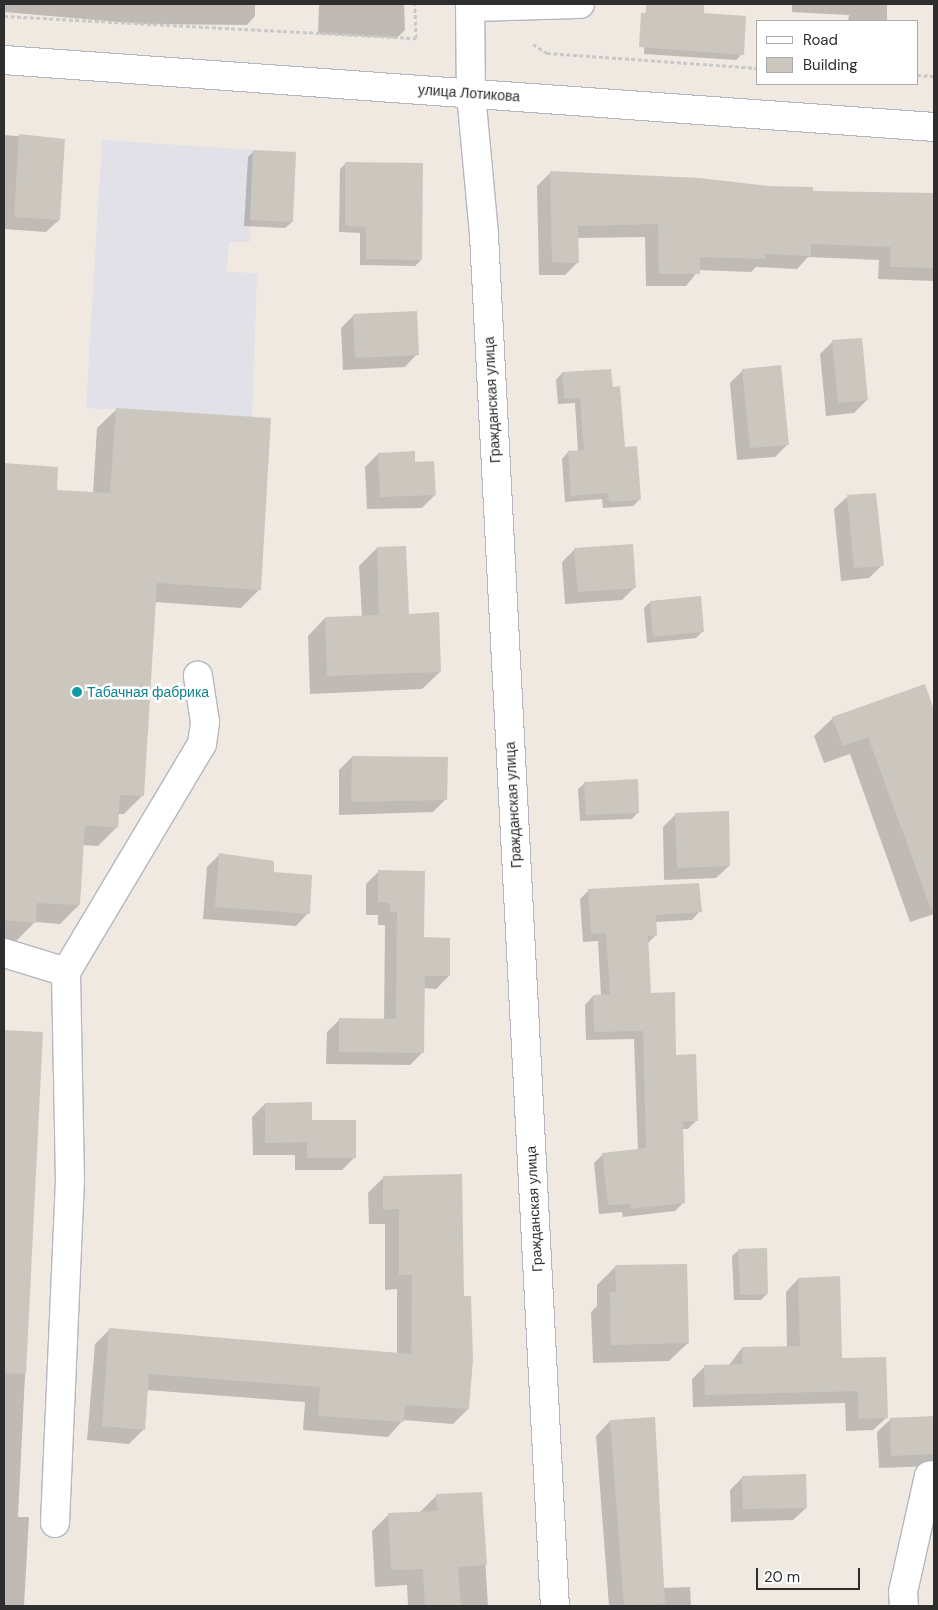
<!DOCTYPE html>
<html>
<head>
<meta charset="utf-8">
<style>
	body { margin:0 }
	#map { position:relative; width:938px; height:1610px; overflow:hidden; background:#efe9e1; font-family:"DM Sans",sans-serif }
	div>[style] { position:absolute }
	.industrial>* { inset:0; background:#e3e1e8 }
	.shadow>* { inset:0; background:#0003 }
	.building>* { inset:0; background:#cbc7bf }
	.path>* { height:3px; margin-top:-1.5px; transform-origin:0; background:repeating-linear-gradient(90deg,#c9c9c9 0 4px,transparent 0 6.5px) }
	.roads { filter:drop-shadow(1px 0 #b4b7c1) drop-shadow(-1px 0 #b4b7c1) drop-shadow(0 1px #b4b7c1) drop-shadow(0 -1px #b4b7c1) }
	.minor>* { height:28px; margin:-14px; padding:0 14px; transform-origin:14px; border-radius:14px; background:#fff }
	.dots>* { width:14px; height:14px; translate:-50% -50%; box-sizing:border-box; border:2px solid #fff; border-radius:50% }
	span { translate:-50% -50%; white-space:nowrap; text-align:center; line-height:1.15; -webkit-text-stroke:5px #fff; paint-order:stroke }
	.street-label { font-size:14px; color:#2e2e2e }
	.culture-label { font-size:14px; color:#0d838f }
	.left { translate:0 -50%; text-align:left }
	.frame { position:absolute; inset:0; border:5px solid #2e2e2e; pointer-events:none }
	.legend { position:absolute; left:756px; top:20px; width:162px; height:65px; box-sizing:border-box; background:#fff; border:1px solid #ababab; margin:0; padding:6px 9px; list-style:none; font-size:15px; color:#2e2e2e }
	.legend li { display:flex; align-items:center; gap:10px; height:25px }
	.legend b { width:25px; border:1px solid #ababab }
	.scale { position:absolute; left:756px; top:1568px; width:104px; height:22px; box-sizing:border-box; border:2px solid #2e2e2e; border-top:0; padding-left:6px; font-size:15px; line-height:18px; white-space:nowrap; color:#2e2e2e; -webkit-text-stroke:4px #fff; paint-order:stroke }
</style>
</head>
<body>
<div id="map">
	<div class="industrial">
		<i style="clip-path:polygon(102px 140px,253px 150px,250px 242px,229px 242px,227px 272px,257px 273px,252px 417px,86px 408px)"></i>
	</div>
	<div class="shadow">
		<i style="clip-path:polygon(4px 4px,255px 4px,255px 16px,247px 25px,142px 24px,4px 12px)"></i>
		<i style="clip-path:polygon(319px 4px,404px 4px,405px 30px,397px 38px,318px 34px)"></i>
		<i style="clip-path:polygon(647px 4px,703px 4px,703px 14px,742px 54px,736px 60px,644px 54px)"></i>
		<i style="clip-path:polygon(792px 4px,887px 4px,887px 21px,848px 21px,849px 15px,792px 12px)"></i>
		<i style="clip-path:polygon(4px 135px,63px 140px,59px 220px,46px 232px,4px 229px)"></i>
		<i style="clip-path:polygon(254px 151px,292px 222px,285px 228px,244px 226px,248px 157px)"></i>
		<i style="clip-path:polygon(346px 163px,421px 260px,415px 266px,360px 265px,360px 233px,339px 232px,340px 169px)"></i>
		<i style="clip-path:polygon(550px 173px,812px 192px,934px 195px,934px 281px,878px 279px,879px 260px,808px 257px,797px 269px,756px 267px,751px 272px,699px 270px,686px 286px,646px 286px,645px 237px,577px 238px,578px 262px,565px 275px,539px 275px,537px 186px)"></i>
		<i style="clip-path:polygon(354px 315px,417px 354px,405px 367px,343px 370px,341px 328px)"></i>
		<i style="clip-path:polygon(833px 341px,867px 400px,854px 413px,826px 416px,820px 354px)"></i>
		<i style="clip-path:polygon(743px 370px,788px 444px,775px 457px,737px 460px,730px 383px)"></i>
		<i style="clip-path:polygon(562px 373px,624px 448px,640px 499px,633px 506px,603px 508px,602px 499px,565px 502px,562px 459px,568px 452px,578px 452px,575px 403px,558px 404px,556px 380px)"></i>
		<i style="clip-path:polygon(116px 410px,260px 589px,241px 608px,154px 602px,143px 795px,124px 814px,117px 814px,117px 827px,98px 846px,82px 845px,79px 905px,60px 924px,35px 922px,16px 941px,4px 940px,4px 465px,57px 468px,56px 491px,93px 493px,97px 428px)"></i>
		<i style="clip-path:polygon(378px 454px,414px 463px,435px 495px,422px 508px,367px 509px,365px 467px)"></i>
		<i style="clip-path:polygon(847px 497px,882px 565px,869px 578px,841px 581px,834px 509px)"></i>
		<i style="clip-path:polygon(377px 548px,408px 615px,440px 672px,422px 689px,310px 694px,308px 636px,325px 618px,362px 617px,359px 566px)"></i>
		<i style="clip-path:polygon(575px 549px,635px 587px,622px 600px,565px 604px,562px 562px)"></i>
		<i style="clip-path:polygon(700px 598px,703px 631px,696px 638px,647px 643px,644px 608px,650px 602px)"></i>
		<i style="clip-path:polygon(924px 685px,934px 714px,934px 914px,910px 922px,850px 754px,824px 763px,814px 736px,833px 718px)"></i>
		<i style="clip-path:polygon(352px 757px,446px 799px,433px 812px,339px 815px,339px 770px)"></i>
		<i style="clip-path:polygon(585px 783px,638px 812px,632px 819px,580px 821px,578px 789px)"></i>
		<i style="clip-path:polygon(676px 814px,729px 866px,716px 878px,664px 880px,663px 827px)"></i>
		<i style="clip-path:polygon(219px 855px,273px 874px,308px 913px,296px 926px,203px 919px,207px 867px)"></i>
		<i style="clip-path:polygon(379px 871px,449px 976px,436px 989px,424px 988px,423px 1052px,410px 1065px,326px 1064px,327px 1032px,340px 1019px,384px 1020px,385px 925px,378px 925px,378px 915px,366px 915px,366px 884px)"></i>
		<i style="clip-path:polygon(589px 890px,700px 911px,692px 920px,656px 922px,656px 935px,647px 944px,649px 994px,697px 1120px,688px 1129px,682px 1129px,684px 1202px,675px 1211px,623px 1217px,622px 1212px,599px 1214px,594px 1163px,603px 1154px,638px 1151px,634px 1039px,586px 1040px,585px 1005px,593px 996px,601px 996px,598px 941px,583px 942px,580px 899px)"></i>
		<i style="clip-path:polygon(4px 1031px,42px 1033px,18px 1517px,29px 1517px,24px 1606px,4px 1606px)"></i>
		<i style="clip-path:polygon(265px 1104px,311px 1121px,355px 1157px,342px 1170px,295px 1170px,295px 1155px,253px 1155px,252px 1117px)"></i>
		<i style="clip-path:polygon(383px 1178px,463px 1297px,468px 1409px,453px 1424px,403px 1420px,388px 1437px,303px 1430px,305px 1402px,146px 1390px,144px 1429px,129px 1444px,87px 1440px,95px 1344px,110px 1329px,397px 1354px,397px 1289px,385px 1290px,385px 1224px,369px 1224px,368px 1193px)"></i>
		<i style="clip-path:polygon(739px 1250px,767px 1294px,761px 1300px,734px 1300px,732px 1256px)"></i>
		<i style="clip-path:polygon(616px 1266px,688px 1343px,669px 1361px,593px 1363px,591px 1312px,597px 1306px,597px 1285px)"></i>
		<i style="clip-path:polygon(798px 1279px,841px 1360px,886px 1418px,873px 1430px,846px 1431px,845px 1403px,693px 1407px,692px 1379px,705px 1366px,729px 1365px,742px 1348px,787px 1347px,786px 1292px)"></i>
		<i style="clip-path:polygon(934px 1418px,934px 1466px,879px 1468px,877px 1432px,890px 1420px)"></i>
		<i style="clip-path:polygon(610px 1421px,663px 1588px,690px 1587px,691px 1606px,609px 1606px,596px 1436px)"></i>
		<i style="clip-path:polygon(743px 1477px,806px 1508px,793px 1520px,731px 1522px,730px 1490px)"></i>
		<i style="clip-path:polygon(481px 1493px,488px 1606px,408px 1606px,407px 1585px,375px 1587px,372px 1531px,388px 1515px,420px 1512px,437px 1495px)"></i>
	</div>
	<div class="building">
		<i style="clip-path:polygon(646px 4px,704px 4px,704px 13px,746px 16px,744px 55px,639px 47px,641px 13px,646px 13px)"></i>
		<i style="clip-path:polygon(19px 134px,65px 139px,60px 220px,14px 217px)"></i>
		<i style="clip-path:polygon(253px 150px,296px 152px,293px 222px,250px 220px)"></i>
		<i style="clip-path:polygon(345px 162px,423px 163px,422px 260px,366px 259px,366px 227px,345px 226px)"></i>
		<i style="clip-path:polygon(550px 171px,700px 178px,768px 186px,813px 187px,813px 191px,934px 193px,934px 268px,890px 267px,891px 247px,811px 244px,811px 256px,765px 254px,765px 259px,700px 257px,700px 274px,659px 274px,658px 224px,578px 226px,579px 263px,552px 262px)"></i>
		<i style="clip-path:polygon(417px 311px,419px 355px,355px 358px,353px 314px)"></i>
		<i style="clip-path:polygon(862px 338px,868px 400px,838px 403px,832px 340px)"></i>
		<i style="clip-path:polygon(781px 365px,789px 445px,750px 448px,742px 369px)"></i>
		<i style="clip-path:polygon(611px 369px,613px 387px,620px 386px,625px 447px,637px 446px,641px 500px,609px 502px,608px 493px,571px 496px,568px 451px,584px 450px,580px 398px,564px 399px,562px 372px)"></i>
		<i style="clip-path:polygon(116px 408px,271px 418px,261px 590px,157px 583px,144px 796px,120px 795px,118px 828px,85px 825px,80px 905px,37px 903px,36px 923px,4px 920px,4px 463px,58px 467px,57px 490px,110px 493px)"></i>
		<i style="clip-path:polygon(415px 451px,415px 462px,434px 461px,436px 495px,380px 497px,378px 453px)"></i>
		<i style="clip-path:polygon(876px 493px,884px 566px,854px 568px,847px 495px)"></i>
		<i style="clip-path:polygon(633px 544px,636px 588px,578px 592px,574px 548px)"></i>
		<i style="clip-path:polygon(406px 546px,409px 614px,439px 612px,441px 672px,327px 676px,325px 617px,379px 615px,377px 547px)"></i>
		<i style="clip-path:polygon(701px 596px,704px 632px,653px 637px,650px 601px)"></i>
		<i style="clip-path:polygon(925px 684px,934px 710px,934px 908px,931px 909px,868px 737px,843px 746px,832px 717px)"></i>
		<i style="clip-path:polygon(352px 756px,448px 757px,447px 800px,351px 802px)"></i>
		<i style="clip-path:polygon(638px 779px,639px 813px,586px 815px,584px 782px)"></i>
		<i style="clip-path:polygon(729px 811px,730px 866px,677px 868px,675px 813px)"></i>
		<i style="clip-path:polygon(219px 853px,274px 861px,274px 872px,312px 875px,310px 914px,215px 907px)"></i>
		<i style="clip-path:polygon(378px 870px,425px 871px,424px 937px,450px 938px,450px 976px,425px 976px,424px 1053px,339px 1052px,339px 1018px,396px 1019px,397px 912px,390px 912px,390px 903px,378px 902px)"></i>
		<i style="clip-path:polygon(699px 883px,702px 912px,656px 915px,657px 936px,648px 936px,651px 993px,675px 992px,676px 1055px,696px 1054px,698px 1121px,683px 1121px,685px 1203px,631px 1209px,631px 1204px,608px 1205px,602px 1153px,646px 1148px,643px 1031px,594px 1032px,593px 995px,610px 994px,606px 933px,591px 934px,588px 889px)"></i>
		<i style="clip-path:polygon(4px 1030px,43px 1032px,26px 1374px,4px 1373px)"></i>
		<i style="clip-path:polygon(312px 1102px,312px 1120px,356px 1120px,356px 1158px,307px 1158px,307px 1142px,265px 1143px,265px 1103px)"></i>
		<i style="clip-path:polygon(462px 1174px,464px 1296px,471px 1296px,473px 1359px,469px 1409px,405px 1405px,404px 1422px,318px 1416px,320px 1387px,149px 1374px,145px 1430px,102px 1426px,109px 1328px,411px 1354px,412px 1275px,399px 1275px,399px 1209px,383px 1210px,383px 1176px)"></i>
		<i style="clip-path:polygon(767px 1248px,768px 1294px,740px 1295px,738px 1249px)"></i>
		<i style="clip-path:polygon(687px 1264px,689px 1343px,611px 1345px,610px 1292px,616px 1292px,615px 1265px)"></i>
		<i style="clip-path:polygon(840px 1276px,842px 1358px,886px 1357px,888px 1418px,859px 1419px,858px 1391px,705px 1395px,704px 1365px,742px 1364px,742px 1347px,800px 1346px,798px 1278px)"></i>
		<i style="clip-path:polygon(934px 1416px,934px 1454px,891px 1456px,890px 1418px)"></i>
		<i style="clip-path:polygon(655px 1417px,665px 1604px,624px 1606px,610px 1420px)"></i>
		<i style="clip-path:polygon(806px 1474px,807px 1508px,743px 1509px,742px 1476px)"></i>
		<i style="clip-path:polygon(482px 1492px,487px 1565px,458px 1567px,461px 1606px,425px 1606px,423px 1569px,391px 1570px,388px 1513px,437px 1511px,436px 1494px)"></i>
	</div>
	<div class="path">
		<i style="left:4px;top:16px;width:413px;rotate:3.1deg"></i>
		<i style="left:416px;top:38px;width:34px;rotate:-92deg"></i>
		<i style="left:533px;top:44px;width:17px;rotate:33deg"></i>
		<i style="left:547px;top:53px;width:211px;rotate:4.1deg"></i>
		<i style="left:917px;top:75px;width:17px;rotate:3deg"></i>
	</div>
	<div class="roads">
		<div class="minor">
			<i style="left:470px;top:4px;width:90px;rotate:89.4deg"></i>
			<i style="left:471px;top:94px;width:142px;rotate:84.7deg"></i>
			<i style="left:484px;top:235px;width:1373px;rotate:87.04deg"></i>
			<i style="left:470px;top:7px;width:110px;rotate:-1.6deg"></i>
			<i style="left:4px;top:60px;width:932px;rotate:4.12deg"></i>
			<i style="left:4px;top:953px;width:65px;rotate:17deg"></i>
			<i style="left:55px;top:1523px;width:342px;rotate:-87.5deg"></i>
			<i style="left:70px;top:1181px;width:209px;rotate:-91.1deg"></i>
			<i style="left:66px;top:972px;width:265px;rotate:-59.2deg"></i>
			<i style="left:202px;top:744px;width:22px;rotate:-82deg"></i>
			<i style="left:205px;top:722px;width:47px;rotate:-98.7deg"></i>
			<i style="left:904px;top:1606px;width:14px;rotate:-94deg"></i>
			<i style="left:903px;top:1592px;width:119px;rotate:-77.4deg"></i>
			<i style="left:929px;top:1476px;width:5px;rotate:-11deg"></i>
		</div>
	</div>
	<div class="dots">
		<i style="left:77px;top:692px;background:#0f9aa8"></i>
	</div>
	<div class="street-label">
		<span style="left:469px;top:93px;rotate:4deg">улица Лотикова</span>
		<span style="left:492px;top:400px;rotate:-93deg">Гражданская улица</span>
		<span style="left:513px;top:805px;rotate:-93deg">Гражданская улица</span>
		<span style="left:534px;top:1209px;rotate:-93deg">Гражданская улица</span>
	</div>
	<div class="culture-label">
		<span class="left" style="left:87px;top:692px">Табачная фабрика</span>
	</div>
	<div class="frame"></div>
	<ul class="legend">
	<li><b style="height:6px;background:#fff"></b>Road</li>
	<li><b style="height:14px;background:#cbc7bf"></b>Building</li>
	</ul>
	<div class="scale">20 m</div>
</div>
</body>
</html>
